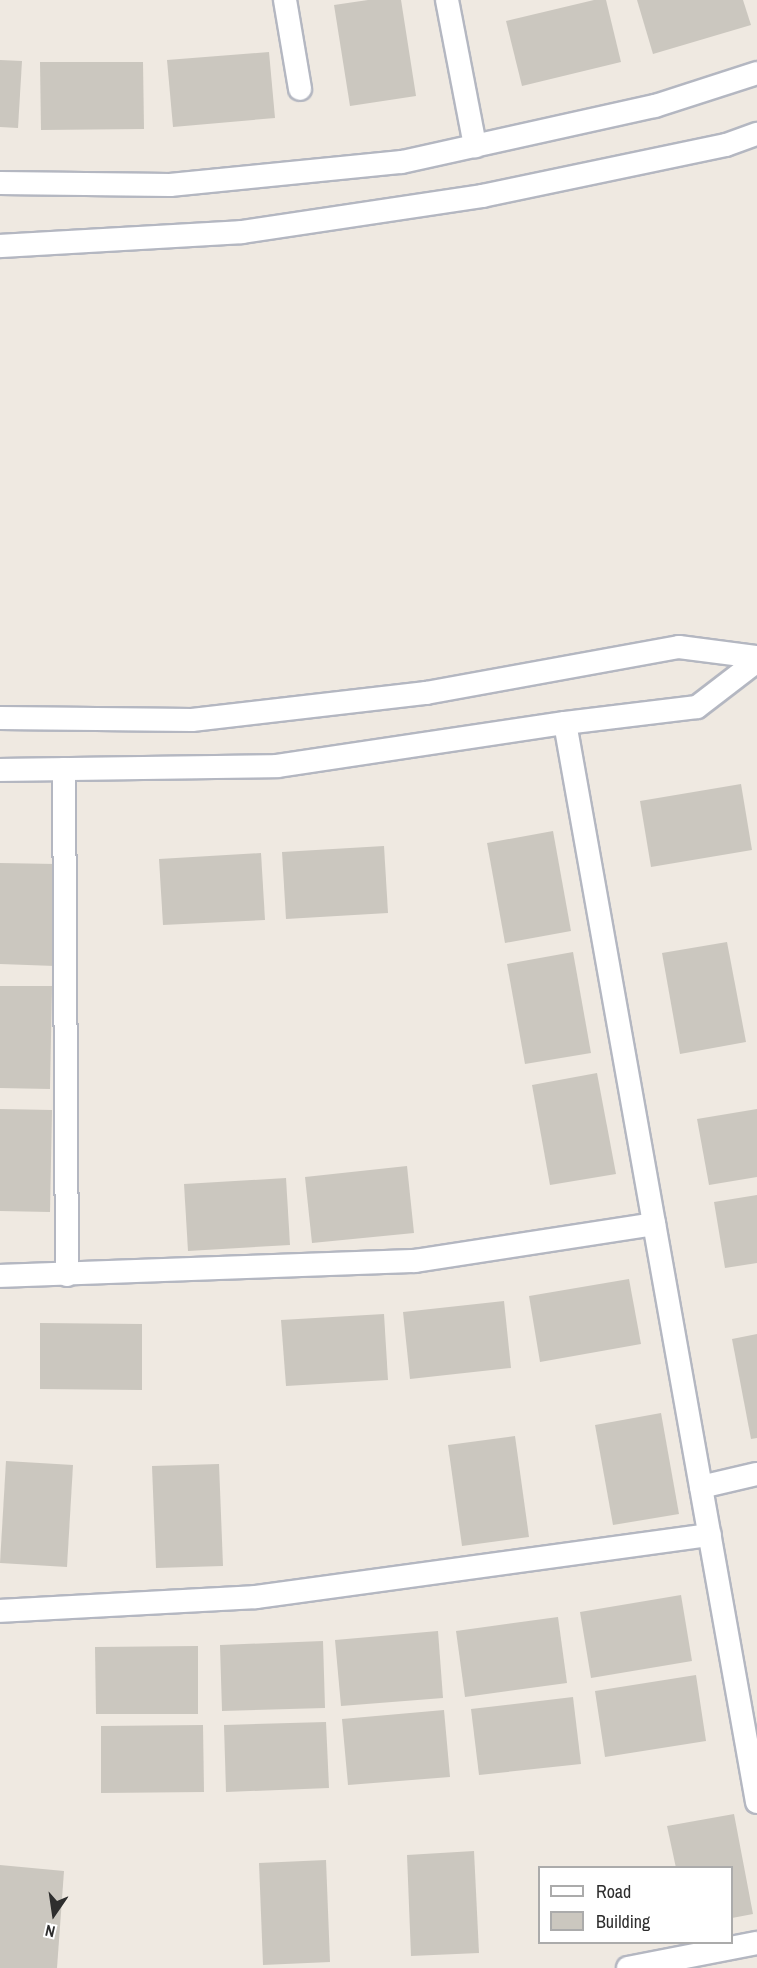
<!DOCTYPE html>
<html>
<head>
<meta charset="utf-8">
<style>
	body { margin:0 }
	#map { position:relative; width:757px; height:1968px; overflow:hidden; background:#efe9e1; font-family:"Archivo Narrow",sans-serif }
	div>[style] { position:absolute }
	.building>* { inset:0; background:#cbc7bf }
	.roads { filter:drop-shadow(2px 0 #b4b7c1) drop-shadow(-2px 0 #b4b7c1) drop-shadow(0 2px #b4b7c1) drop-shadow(0 -2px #b4b7c1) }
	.minor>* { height:22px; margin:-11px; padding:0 11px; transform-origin:11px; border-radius:11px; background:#fff }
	span { translate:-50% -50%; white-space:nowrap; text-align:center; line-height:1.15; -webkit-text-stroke:6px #fff; paint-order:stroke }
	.legend { position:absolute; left:538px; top:1866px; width:195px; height:78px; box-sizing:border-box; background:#fff; border:2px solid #ababab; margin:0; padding:8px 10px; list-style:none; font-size:18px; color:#2e2e2e }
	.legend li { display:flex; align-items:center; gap:12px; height:30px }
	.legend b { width:30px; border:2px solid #ababab }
	.north { position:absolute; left:24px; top:1884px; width:60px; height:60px; -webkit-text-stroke:4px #fff; paint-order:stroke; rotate:193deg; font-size:16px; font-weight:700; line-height:24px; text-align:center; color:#2e2e2e }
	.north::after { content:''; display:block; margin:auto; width:21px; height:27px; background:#2e2e2e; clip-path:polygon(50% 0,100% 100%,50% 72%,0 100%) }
</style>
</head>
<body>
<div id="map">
	<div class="building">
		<i style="clip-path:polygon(368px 0,401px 0,416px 96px,350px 106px,334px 5px)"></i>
		<i style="clip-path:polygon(594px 0,606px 0,621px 62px,522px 86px,506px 21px)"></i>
		<i style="clip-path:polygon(637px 0,743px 0,751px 25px,653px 54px)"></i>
		<i style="clip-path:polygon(269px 52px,275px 118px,173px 127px,167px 60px)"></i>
		<i style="clip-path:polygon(0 60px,22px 61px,18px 128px,0 127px)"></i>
		<i style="clip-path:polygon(40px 62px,143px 62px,144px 129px,41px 130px)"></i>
		<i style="clip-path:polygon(741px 784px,752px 850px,651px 867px,640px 801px)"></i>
		<i style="clip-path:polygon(553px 831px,571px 931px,505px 943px,487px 843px)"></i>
		<i style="clip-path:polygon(384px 846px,388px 913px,286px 919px,282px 852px)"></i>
		<i style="clip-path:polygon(261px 853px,265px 920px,163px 925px,159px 859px)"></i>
		<i style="clip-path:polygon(0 863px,56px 864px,55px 966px,0 964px)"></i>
		<i style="clip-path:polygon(727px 942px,746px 1042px,680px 1054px,662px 953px)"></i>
		<i style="clip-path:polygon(573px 952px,591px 1053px,525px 1064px,507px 964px)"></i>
		<i style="clip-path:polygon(0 986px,52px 986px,50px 1089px,0 1088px)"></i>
		<i style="clip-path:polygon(597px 1073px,616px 1174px,550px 1185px,532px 1085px)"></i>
		<i style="clip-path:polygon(0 1109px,52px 1110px,50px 1212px,0 1211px)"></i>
		<i style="clip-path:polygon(757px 1109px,757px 1177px,709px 1185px,697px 1119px)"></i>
		<i style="clip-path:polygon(407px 1166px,414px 1233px,312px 1243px,305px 1177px)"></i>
		<i style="clip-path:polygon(286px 1178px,290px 1245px,188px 1251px,184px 1184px)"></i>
		<i style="clip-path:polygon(757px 1195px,757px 1263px,725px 1268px,714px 1202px)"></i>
		<i style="clip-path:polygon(629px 1279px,641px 1344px,540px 1362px,529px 1296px)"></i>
		<i style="clip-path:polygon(504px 1301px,511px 1368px,410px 1379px,403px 1312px)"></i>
		<i style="clip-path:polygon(384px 1314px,388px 1380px,286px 1386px,281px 1320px)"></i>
		<i style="clip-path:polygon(40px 1323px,142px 1324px,142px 1390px,40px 1389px)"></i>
		<i style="clip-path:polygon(757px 1334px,757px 1438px,751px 1439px,732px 1339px)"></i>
		<i style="clip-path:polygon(661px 1413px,679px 1514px,613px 1525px,595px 1425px)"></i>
		<i style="clip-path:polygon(515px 1436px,529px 1537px,462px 1546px,448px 1445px)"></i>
		<i style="clip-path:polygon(6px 1461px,73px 1465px,67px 1567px,0 1563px)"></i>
		<i style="clip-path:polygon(219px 1464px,223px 1566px,156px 1568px,152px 1466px)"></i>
		<i style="clip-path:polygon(681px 1595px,692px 1661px,591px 1678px,580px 1612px)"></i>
		<i style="clip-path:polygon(558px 1617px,567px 1683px,465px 1697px,456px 1631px)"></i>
		<i style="clip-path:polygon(438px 1631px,443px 1698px,341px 1706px,335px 1640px)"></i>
		<i style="clip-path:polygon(323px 1641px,325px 1708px,222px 1711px,220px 1645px)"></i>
		<i style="clip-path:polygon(198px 1646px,198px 1714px,96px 1714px,95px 1647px)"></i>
		<i style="clip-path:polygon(696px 1675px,706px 1741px,605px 1757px,595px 1691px)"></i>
		<i style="clip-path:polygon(573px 1697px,581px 1764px,479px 1775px,471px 1709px)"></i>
		<i style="clip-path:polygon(444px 1710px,450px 1777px,348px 1785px,342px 1719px)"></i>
		<i style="clip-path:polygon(326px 1722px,329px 1788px,226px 1792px,224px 1725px)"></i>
		<i style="clip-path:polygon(203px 1725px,204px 1792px,101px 1793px,101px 1726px)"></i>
		<i style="clip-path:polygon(734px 1814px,753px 1914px,732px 1918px,732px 1868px,676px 1868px,667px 1826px)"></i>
		<i style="clip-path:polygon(474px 1851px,479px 1953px,411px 1956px,407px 1855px)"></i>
		<i style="clip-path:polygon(326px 1860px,330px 1962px,263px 1965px,259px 1863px)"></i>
		<i style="clip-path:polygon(0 1865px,64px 1871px,57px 1968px,0 1968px)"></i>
	</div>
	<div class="roads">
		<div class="minor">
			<i style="left:285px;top:0;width:90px;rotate:80.4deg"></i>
			<i style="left:447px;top:0;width:149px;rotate:79.1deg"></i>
			<i style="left:0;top:183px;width:170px;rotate:0.7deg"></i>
			<i style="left:170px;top:185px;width:233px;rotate:-5.7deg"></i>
			<i style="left:402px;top:162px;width:259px;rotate:-12.5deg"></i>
			<i style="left:655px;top:106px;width:107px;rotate:-17.9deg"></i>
			<i style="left:0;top:246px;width:242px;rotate:-3.3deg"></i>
			<i style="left:242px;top:232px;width:243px;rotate:-8.5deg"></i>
			<i style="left:482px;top:196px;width:249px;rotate:-11.8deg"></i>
			<i style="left:726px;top:145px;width:33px;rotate:-20deg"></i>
			<i style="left:0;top:718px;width:192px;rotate:0.6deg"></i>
			<i style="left:192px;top:720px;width:236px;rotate:-6.6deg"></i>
			<i style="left:426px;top:693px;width:257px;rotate:-10.3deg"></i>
			<i style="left:679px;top:647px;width:79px;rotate:7.3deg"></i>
			<i style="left:565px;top:723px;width:1096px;rotate:79.91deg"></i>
			<i style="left:64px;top:769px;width:506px;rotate:89.66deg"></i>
			<i style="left:0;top:770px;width:277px;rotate:-0.8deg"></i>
			<i style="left:277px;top:766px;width:291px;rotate:-8.5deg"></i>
			<i style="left:565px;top:723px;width:133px;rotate:-6.9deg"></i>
			<i style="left:697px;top:707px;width:76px;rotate:-37.5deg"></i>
			<i style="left:0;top:1276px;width:415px;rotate:-2.1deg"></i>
			<i style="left:415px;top:1261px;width:242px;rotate:-8.8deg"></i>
			<i style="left:701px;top:1487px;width:57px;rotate:-13.1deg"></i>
			<i style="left:0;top:1611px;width:256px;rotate:-3.1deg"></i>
			<i style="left:256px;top:1597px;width:458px;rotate:-7.8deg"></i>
			<i style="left:628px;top:1968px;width:131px;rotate:-11deg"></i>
		</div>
	</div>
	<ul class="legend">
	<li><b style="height:8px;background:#fff"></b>Road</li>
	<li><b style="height:16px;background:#cbc7bf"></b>Building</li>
	</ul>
	<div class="north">N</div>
</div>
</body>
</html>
